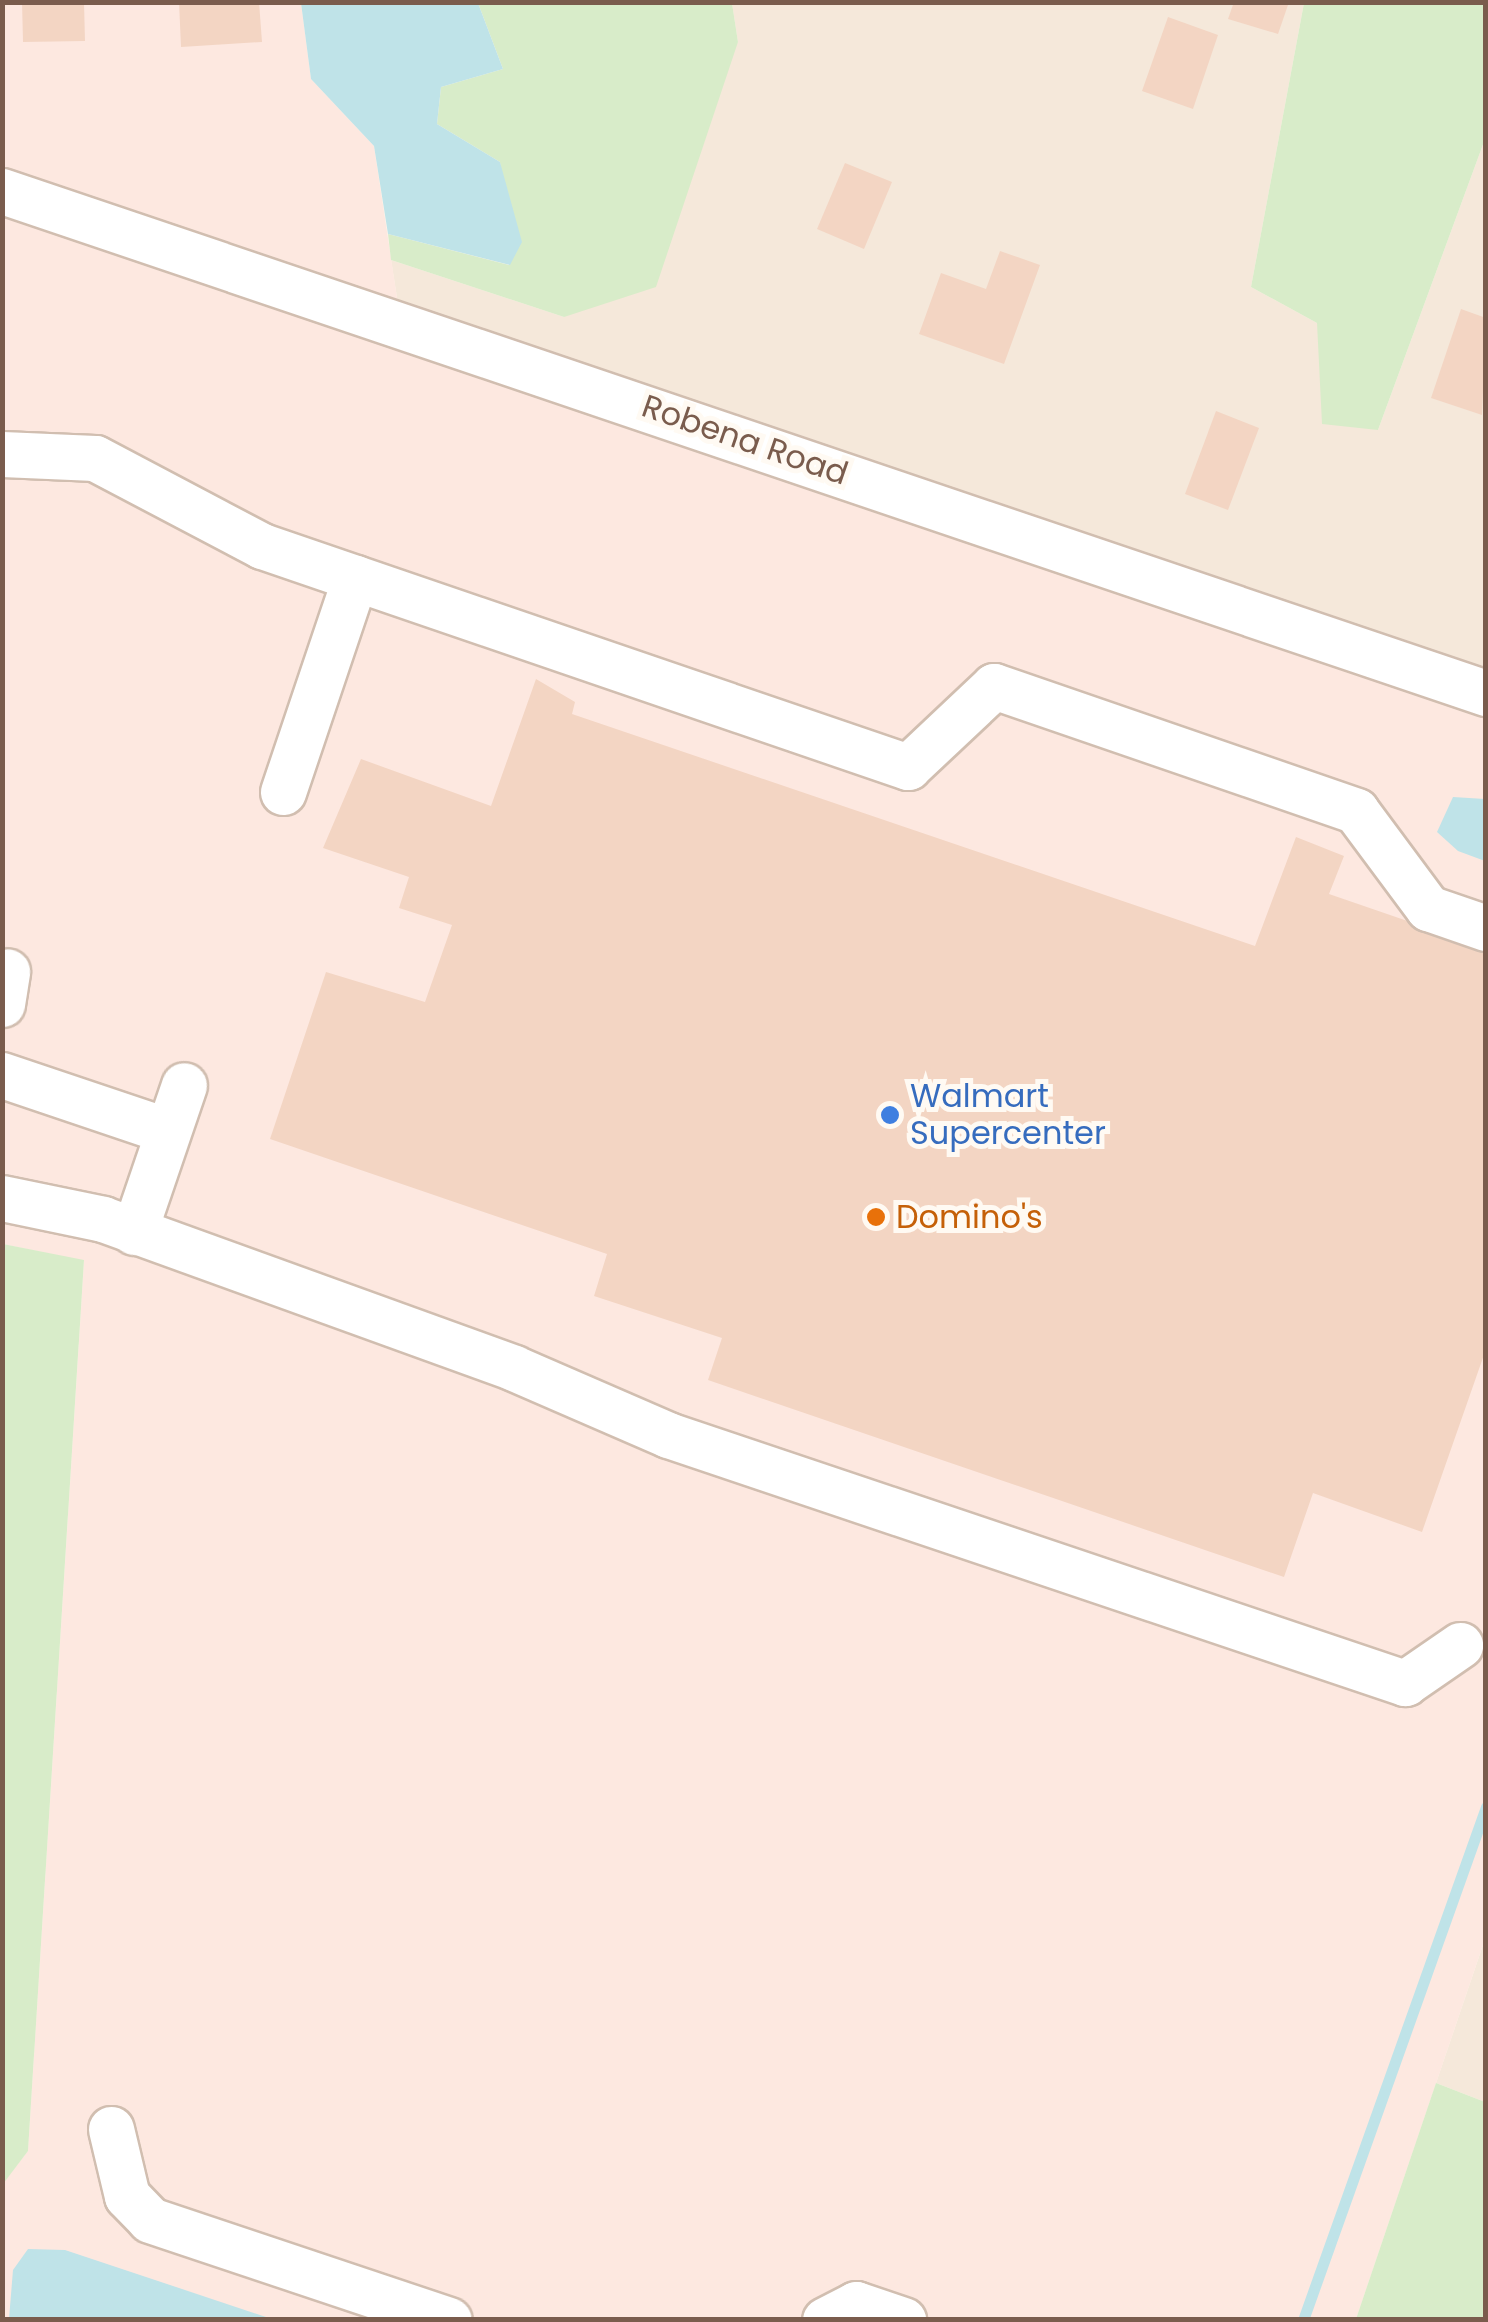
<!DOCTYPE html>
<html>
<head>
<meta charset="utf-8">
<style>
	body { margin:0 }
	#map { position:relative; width:1488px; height:2322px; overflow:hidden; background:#fdf6ec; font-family:Poppins,sans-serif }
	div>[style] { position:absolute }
	.residential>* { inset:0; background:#f5e8da }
	.commercial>* { inset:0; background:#fde8e0 }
	.green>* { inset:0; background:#d8ecc9 }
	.water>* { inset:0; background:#bfe3e8 }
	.stream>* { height:11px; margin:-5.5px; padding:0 5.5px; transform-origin:5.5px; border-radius:5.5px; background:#bfe3e8 }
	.building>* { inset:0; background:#f3d5c3 }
	.roads { filter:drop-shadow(2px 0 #d1beb0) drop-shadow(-2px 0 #d1beb0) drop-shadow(0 2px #d1beb0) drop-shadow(0 -2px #d1beb0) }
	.minor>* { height:45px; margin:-22.5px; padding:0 22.5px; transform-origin:22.5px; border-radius:22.5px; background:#fff }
	.dots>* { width:28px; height:28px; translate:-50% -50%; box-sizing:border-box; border:5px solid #fffaf3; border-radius:50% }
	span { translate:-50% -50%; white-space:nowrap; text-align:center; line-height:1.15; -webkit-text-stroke:10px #fffaf3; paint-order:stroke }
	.street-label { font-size:32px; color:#7a5c4d }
	.shop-label { font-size:32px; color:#366cbe }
	.left { translate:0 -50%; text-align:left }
	.food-label { font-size:32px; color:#c56008 }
	.frame { position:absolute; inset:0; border:5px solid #7a5c4d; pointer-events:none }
</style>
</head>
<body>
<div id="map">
	<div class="residential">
		<i style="clip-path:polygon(732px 3px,1304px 3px,1251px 287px,1317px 323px,1378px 430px,1485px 139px,1485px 673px,398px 304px,391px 260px,564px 317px,738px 42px)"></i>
		<i style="clip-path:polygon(1485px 1939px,1485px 2102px,1436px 2083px)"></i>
	</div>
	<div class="commercial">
		<i style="clip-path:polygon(3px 3px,301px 3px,311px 79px,374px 146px,398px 304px,1485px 673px,1485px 1939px,1356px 2319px,3px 2319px,2px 2184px,28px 2151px,84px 1261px,3px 1244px)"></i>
	</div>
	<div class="green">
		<i style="clip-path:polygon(478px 3px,732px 3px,738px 42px,656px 287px,564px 317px,391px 260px,388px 234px,509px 265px,500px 162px,437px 124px,441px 87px,503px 69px)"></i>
		<i style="clip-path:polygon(1304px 3px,1485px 3px,1485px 139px,1378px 430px,1322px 424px,1317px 323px,1251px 287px)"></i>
		<i style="clip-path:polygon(3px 1244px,84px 1260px,28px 2151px,3px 2184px)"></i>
		<i style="clip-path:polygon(1436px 2083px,1485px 2102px,1485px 2319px,1356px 2319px)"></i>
	</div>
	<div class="water">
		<i style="clip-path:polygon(301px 3px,478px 3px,503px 69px,441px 87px,437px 124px,500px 162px,522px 242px,510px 265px,388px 234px,374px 146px,311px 79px)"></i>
		<i style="clip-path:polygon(1453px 797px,1485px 799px,1485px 861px,1458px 851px,1437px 832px)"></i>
		<i style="clip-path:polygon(28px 2249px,65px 2250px,272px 2319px,9px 2319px,13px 2270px)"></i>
	</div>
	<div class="stream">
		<i style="left:1303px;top:2320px;width:545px;rotate:-70.37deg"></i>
	</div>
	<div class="building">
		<i style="clip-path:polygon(22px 2px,84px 2px,85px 41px,23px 42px)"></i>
		<i style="clip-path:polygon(179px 2px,259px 2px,262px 42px,181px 47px)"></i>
		<i style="clip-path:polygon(1234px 2px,1289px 2px,1278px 34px,1228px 19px)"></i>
		<i style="clip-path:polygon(1168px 17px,1218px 35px,1193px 109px,1142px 91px)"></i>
		<i style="clip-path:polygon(845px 163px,892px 182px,864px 249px,817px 229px)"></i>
		<i style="clip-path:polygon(1000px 251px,1040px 265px,1004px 364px,919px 334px,941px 273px,986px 289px)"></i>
		<i style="clip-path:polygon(1461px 309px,1486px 318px,1482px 415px,1431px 398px)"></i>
		<i style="clip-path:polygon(1216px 411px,1259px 428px,1228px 510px,1185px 494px)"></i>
		<i style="clip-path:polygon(536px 679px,575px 702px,572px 714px,1255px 946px,1296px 837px,1344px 856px,1329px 894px,1486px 948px,1486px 1349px,1422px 1532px,1313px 1493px,1284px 1577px,708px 1380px,722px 1338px,594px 1296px,607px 1254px,270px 1139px,326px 972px,425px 1002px,452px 925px,399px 908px,409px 877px,323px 848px,361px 759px,491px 806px)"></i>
	</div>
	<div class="roads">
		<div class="minor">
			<i style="left:2px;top:191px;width:1567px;rotate:18.69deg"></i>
			<i style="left:2px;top:454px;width:93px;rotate:2.5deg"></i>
			<i style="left:95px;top:458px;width:189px;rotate:27.8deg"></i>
			<i style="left:262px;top:546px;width:683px;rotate:18.89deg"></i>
			<i style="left:908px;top:767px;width:118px;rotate:-43.3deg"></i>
			<i style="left:994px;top:686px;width:383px;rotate:19deg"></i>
			<i style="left:1356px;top:811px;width:121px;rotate:53.4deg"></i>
			<i style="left:1428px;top:908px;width:61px;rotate:19deg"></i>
			<i style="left:283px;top:792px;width:226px;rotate:-71.4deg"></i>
			<i style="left:2px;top:1004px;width:33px;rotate:-81deg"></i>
			<i style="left:2px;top:1075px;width:175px;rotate:18.6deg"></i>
			<i style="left:2px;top:1198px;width:103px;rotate:11.7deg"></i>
			<i style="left:103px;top:1219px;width:437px;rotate:19.9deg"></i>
			<i style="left:514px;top:1368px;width:168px;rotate:23.5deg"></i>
			<i style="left:668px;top:1435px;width:778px;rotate:18.6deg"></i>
			<i style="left:1405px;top:1683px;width:67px;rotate:-34.6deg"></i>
			<i style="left:134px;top:1232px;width:155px;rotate:-71.2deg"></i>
			<i style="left:111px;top:2129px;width:69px;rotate:76.6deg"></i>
			<i style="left:127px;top:2196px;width:33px;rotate:46deg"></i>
			<i style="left:150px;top:2220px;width:315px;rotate:18.5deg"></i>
			<i style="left:825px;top:2320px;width:35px;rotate:-27deg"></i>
			<i style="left:856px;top:2304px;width:50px;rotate:18.8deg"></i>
		</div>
	</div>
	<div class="dots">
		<i style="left:890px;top:1115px;background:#3f7fe0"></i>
		<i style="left:876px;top:1217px;background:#e8710a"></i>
	</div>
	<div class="street-label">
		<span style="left:745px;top:440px;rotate:19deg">Robena Road</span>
	</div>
	<div class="shop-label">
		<span class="left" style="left:910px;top:1115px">Walmart<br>Supercenter</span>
	</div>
	<div class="food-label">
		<span class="left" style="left:896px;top:1217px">Domino's</span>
	</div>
	<div class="frame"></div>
</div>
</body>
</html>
